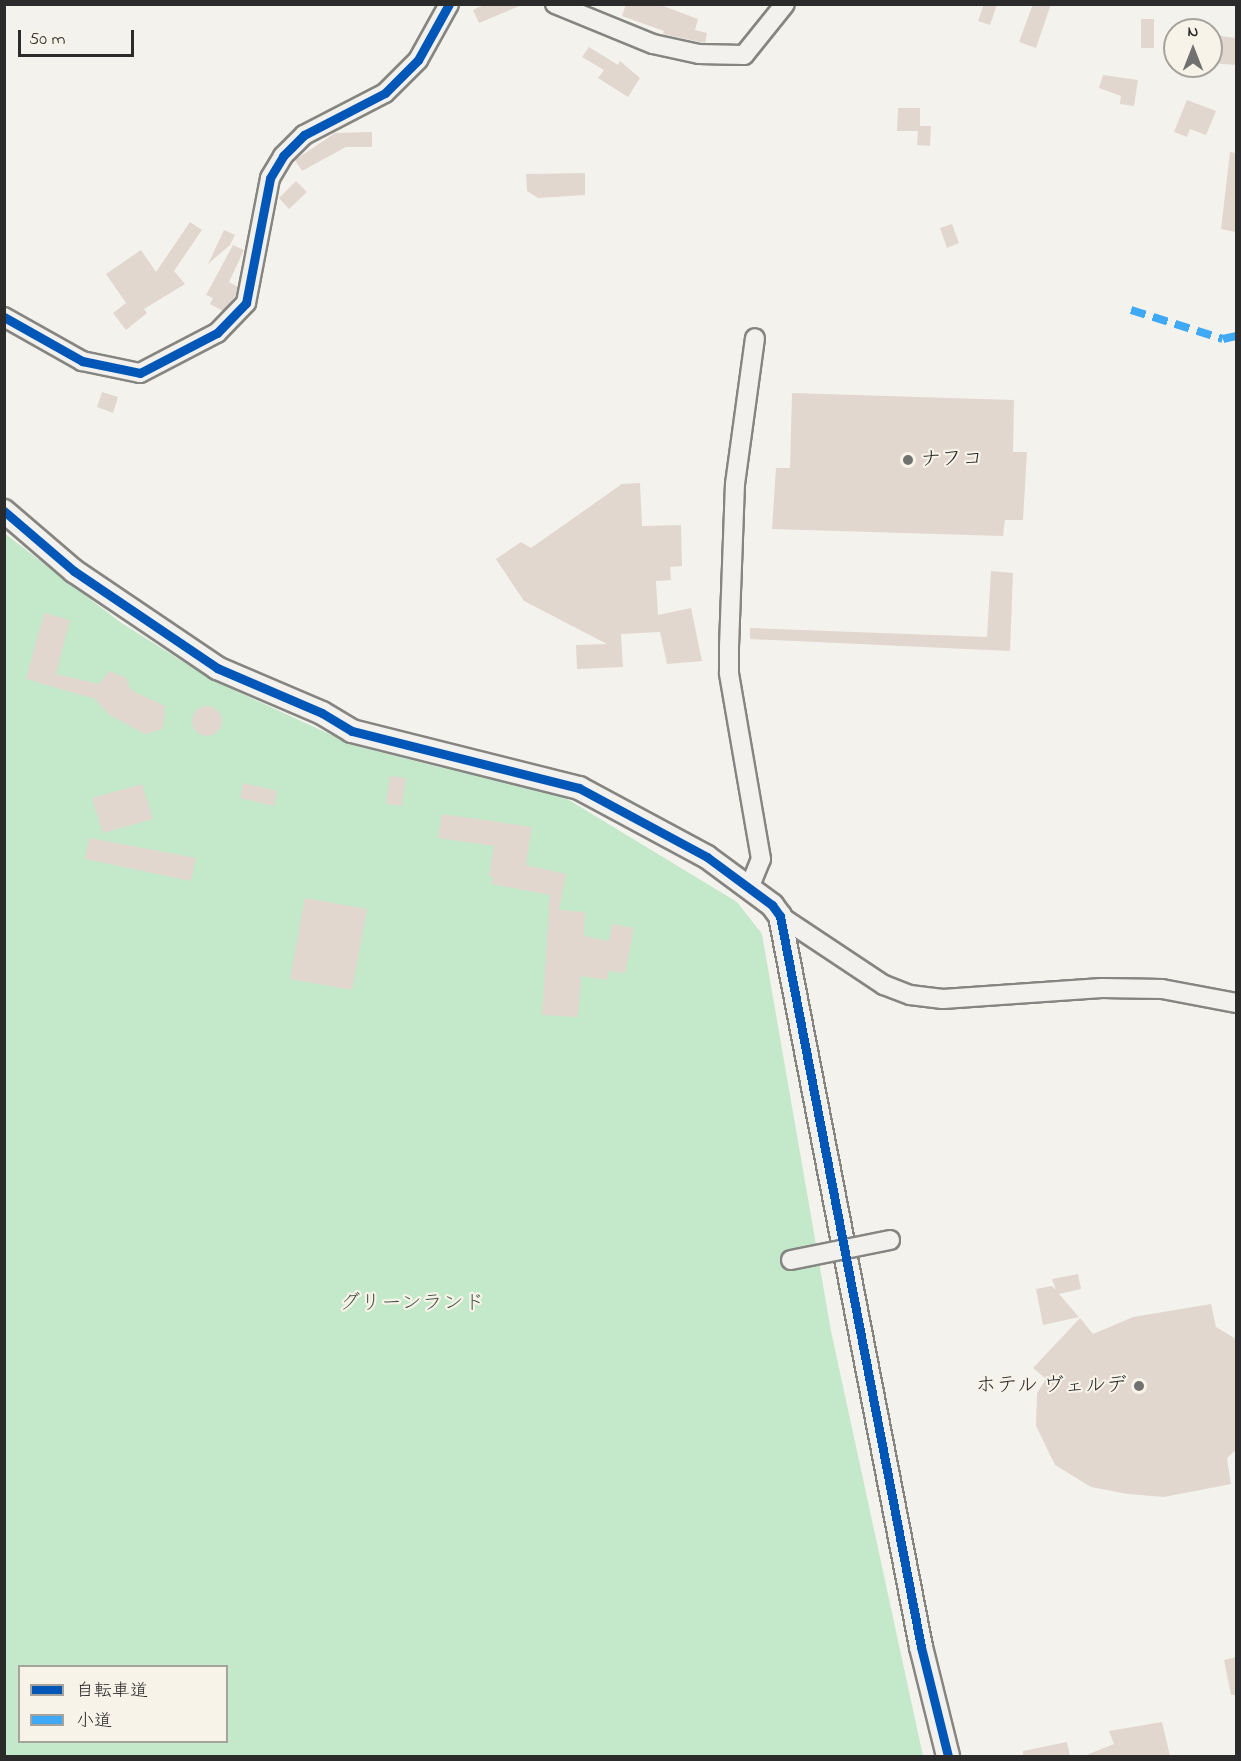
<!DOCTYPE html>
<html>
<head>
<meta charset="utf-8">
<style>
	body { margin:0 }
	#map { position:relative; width:1241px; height:1761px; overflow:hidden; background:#f4f2ec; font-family:"Indie Flower","Klee One",sans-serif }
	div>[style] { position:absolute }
	.green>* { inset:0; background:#c3e9ca }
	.building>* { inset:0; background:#e1d7cf }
	.round { border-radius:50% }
	.roads { filter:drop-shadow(2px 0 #858582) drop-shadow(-2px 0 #858582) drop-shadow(0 2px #858582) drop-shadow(0 -2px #858582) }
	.minor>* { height:18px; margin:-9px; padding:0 9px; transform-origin:9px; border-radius:9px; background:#f2f1ed }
	.tertiary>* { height:22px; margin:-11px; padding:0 11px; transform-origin:11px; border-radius:11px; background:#f2f1ed }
	.bridges { filter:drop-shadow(2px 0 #858582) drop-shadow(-2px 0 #858582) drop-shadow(0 2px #858582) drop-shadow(0 -2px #858582) }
	.minor-bridge>* { height:18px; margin:-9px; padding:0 9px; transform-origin:9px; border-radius:9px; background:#f2f1ed }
	.quiet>* { height:8px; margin-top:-4px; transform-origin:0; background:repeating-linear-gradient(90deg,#3fa9f5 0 15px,transparent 0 23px) }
	.cycleway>* { height:9px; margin:-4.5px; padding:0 4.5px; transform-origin:4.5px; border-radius:4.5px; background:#0057b8 }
	.dots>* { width:16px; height:16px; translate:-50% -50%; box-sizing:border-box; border:3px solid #f7f3e8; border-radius:50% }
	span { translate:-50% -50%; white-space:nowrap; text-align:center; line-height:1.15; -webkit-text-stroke:4.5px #f7f3e8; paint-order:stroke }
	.poi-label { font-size:21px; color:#2b2b2b }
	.left { translate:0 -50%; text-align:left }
	.right { translate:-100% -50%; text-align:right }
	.park-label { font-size:21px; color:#47594c }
	.frame { position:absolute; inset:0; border:6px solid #2b2b2b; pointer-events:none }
	.legend { position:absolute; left:18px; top:1665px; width:210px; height:78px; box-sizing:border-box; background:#f7f3e8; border:2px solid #a5a39c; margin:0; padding:8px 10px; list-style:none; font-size:18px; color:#2b2b2b }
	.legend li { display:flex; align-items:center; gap:12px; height:30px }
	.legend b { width:30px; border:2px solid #a5a39c }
	.north { position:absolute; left:1163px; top:18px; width:60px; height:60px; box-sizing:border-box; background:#f7f3e8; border:2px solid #a5a39c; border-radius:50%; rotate:0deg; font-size:16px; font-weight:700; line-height:24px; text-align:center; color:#2b2b2b }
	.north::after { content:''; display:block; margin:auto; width:21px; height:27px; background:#71716f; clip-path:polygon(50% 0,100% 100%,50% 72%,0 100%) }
	.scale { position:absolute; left:18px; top:30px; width:116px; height:27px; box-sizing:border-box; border:3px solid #2b2b2b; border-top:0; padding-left:8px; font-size:18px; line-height:21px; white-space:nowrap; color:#2b2b2b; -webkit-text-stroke:4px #f7f3e8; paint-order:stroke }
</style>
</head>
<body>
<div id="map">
	<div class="green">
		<i style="clip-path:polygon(evenodd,4px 533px,120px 622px,212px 680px,353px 745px,439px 767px,508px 777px,559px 794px,737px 902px,762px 934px,831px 1331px,923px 1756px,5px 1756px,4px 533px,20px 1666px,226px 1666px,226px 1742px,20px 1742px,20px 1666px)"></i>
	</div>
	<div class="building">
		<i style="clip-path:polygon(486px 4px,522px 4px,522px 5px,479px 23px,473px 10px)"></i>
		<i style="clip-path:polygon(626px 4px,658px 4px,698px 19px,695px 30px,707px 33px,705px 43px,663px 34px,664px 31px,622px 16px)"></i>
		<i style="clip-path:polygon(984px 4px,997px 4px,990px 25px,978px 21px)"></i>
		<i style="clip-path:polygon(1033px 4px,1051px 4px,1036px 48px,1019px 42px)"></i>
		<i style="clip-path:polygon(1141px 19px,1154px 19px,1154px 48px,1141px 48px)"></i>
		<i style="clip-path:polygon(1214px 35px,1236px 38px,1236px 65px,1211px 63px)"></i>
		<i style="clip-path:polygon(589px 47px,618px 65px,620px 61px,640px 78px,628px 97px,598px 78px,604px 70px,582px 57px)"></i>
		<i style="clip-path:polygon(1103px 75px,1138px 80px,1134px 106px,1120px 104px,1121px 96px,1099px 88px)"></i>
		<i style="clip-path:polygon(1187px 100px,1216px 111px,1206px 135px,1190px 129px,1187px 137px,1174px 132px)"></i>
		<i style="clip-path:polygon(898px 108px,920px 108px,920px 126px,931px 126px,930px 146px,917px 145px,918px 131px,897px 131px)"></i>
		<i style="clip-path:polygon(372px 132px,372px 147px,346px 147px,302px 171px,295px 160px,335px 133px)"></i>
		<i style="clip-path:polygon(1230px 152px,1236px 153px,1236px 232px,1221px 229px)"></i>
		<i style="clip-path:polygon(585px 173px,585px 195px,538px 198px,527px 191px,526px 174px)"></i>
		<i style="clip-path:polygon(296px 181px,307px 192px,289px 209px,279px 198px)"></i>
		<i style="clip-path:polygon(190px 222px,202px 230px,174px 271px,185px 284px,144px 309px,147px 313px,126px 330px,113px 313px,126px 303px,106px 274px,141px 250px,156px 272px)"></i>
		<i style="clip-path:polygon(952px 224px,959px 243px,947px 248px,940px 228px)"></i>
		<i style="clip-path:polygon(224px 230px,235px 235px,230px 245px,208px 264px)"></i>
		<i style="clip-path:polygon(233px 245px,244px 250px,229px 282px,238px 287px,236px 295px,223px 311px,210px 304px,213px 298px,206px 295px)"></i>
		<i style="clip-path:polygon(102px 392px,118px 397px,113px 413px,97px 407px)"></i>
		<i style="clip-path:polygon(792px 393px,1014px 400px,1013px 452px,1027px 452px,1023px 520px,1005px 520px,1003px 536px,772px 529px,776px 468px,790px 468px)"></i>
		<i style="clip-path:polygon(640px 483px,642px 526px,681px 525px,682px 566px,670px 567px,671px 580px,656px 581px,658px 615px,691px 608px,702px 661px,667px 664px,660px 632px,621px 634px,623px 667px,577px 669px,576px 645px,607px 644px,524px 601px,496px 559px,521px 542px,531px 548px,622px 484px)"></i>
		<i style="clip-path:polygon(991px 571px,1013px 573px,1010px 651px,750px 639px,750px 628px,987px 637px)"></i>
		<i style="clip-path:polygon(44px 613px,70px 620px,56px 674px,99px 684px,109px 671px,126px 678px,131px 690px,165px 706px,163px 729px,145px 734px,108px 714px,95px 699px,26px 679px)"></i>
		<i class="round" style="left:192px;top:706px;width:30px;height:30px"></i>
		<i style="clip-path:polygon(390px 776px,406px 778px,402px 806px,386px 804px)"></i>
		<i style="clip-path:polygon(243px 783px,277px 791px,274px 806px,240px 798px)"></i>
		<i style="clip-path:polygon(142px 784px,153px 819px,103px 833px,92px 798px)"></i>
		<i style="clip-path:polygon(442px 814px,532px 827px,526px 865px,566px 874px,559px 910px,585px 912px,584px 936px,609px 941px,612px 924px,634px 928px,625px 973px,609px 971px,607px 980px,581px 976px,578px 1017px,542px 1015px,550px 895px,492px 884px,493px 877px,489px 876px,494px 846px,438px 838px)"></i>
		<i style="clip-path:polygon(89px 838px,196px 858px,191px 881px,85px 859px)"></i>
		<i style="clip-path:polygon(305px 898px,367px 909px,352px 990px,290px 979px)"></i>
		<i style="clip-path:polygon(1078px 1274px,1081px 1289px,1059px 1294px,1079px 1317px,1043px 1325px,1036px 1289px,1052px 1286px,1056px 1290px,1052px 1279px)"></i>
		<i style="clip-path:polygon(1211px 1304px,1216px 1327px,1236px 1339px,1236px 1450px,1227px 1458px,1231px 1484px,1164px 1497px,1128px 1494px,1091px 1487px,1055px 1465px,1036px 1426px,1037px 1393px,1046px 1379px,1033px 1368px,1080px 1318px,1093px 1334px,1133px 1317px)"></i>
		<i style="clip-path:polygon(1236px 1657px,1236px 1695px,1231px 1695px,1224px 1660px)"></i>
		<i style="clip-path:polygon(1162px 1722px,1170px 1756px,1084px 1756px,1114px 1744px,1109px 1731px)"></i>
		<i style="clip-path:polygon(1067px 1742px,1070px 1756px,1023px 1756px,1023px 1751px)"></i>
	</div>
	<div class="roads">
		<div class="minor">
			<i style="left:555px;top:4px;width:106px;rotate:22.2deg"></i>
			<i style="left:653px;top:44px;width:47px;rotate:12.3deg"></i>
			<i style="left:699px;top:54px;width:45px;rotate:1.3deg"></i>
			<i style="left:744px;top:55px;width:65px;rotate:-51.2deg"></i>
			<i style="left:4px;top:317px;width:90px;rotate:29.4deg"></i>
			<i style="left:82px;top:361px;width:59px;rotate:11.7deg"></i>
			<i style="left:140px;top:373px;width:87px;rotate:-27.5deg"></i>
			<i style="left:217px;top:333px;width:42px;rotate:-46deg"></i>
			<i style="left:246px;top:303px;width:127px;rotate:-79.1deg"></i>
			<i style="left:270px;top:178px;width:26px;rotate:-59deg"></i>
			<i style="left:283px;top:156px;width:30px;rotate:-45deg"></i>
			<i style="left:304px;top:135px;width:91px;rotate:-27.4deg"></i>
			<i style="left:385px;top:93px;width:47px;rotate:-45deg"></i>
			<i style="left:418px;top:60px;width:64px;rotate:-61deg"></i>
			<i style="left:750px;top:886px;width:29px;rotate:-68deg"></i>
			<i style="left:761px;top:859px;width:189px;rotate:-99.8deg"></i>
			<i style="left:729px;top:673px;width:26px;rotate:-90deg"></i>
			<i style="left:729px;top:647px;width:163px;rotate:-87.9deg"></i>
			<i style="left:735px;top:484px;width:147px;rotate:-82.2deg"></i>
			<i style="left:780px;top:916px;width:125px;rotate:33.6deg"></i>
			<i style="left:884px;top:985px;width:28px;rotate:21deg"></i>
			<i style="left:910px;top:995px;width:33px;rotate:7deg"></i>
			<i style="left:943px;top:999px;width:159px;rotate:-4deg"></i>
			<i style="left:1102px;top:988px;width:60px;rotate:1deg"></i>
			<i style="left:1162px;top:989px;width:75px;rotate:10.7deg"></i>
		</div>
		<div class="tertiary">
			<i style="left:4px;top:511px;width:92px;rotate:40.6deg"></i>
			<i style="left:74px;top:571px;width:173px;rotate:34.1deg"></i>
			<i style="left:217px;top:668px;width:114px;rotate:23.2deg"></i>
			<i style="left:322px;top:713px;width:35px;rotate:31deg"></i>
			<i style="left:352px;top:731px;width:234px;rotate:14.1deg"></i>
			<i style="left:579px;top:788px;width:145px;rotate:28.3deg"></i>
			<i style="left:707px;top:857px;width:81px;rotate:36.4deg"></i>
			<i style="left:772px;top:905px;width:14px;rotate:54deg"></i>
			<i style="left:780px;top:916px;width:744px;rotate:79.08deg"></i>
			<i style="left:921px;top:1647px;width:112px;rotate:76.1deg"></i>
		</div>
	</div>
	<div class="bridges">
		<div class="minor-bridge">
			<i style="left:791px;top:1260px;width:101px;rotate:-11.4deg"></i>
		</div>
	</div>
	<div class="quiet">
		<i style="left:1131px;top:310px;width:96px;rotate:17.5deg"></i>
		<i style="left:1223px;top:339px;width:13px;rotate:-13deg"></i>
	</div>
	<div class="cycleway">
		<i style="left:4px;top:317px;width:90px;rotate:29.4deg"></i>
		<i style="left:82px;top:361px;width:59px;rotate:11.7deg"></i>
		<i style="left:140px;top:373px;width:87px;rotate:-27.5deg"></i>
		<i style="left:217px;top:333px;width:42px;rotate:-46deg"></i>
		<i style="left:246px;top:303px;width:127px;rotate:-79.1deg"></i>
		<i style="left:270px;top:178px;width:26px;rotate:-59deg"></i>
		<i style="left:283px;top:156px;width:30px;rotate:-45deg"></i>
		<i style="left:304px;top:135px;width:91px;rotate:-27.4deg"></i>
		<i style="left:385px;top:93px;width:47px;rotate:-45deg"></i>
		<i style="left:418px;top:60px;width:64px;rotate:-61deg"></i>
		<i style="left:4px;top:511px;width:92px;rotate:40.6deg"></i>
		<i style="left:74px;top:571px;width:173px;rotate:34.1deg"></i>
		<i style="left:217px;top:668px;width:114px;rotate:23.2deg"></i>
		<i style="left:322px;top:713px;width:35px;rotate:31deg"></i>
		<i style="left:352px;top:731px;width:234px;rotate:14.1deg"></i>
		<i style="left:579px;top:788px;width:145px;rotate:28.3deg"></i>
		<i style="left:707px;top:857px;width:81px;rotate:36.4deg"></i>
		<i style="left:772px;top:905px;width:14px;rotate:54deg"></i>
		<i style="left:780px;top:916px;width:744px;rotate:79.08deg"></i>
		<i style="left:921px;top:1647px;width:112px;rotate:76.1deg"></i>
	</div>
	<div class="dots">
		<i style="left:908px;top:460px;background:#71716f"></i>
		<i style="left:1139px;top:1386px;background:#71716f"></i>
	</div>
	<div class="poi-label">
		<span class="left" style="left:920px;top:460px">ナフコ</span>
		<span class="right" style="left:1127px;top:1386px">ホテル ヴェルデ</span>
	</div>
	<div class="park-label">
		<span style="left:412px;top:1304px">グリーンランド</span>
	</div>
	<div class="frame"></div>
	<ul class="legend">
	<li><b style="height:8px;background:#0057b8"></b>自転車道</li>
	<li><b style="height:8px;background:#3fa9f5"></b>小道</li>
	</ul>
	<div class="north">N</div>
	<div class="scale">50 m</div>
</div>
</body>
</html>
